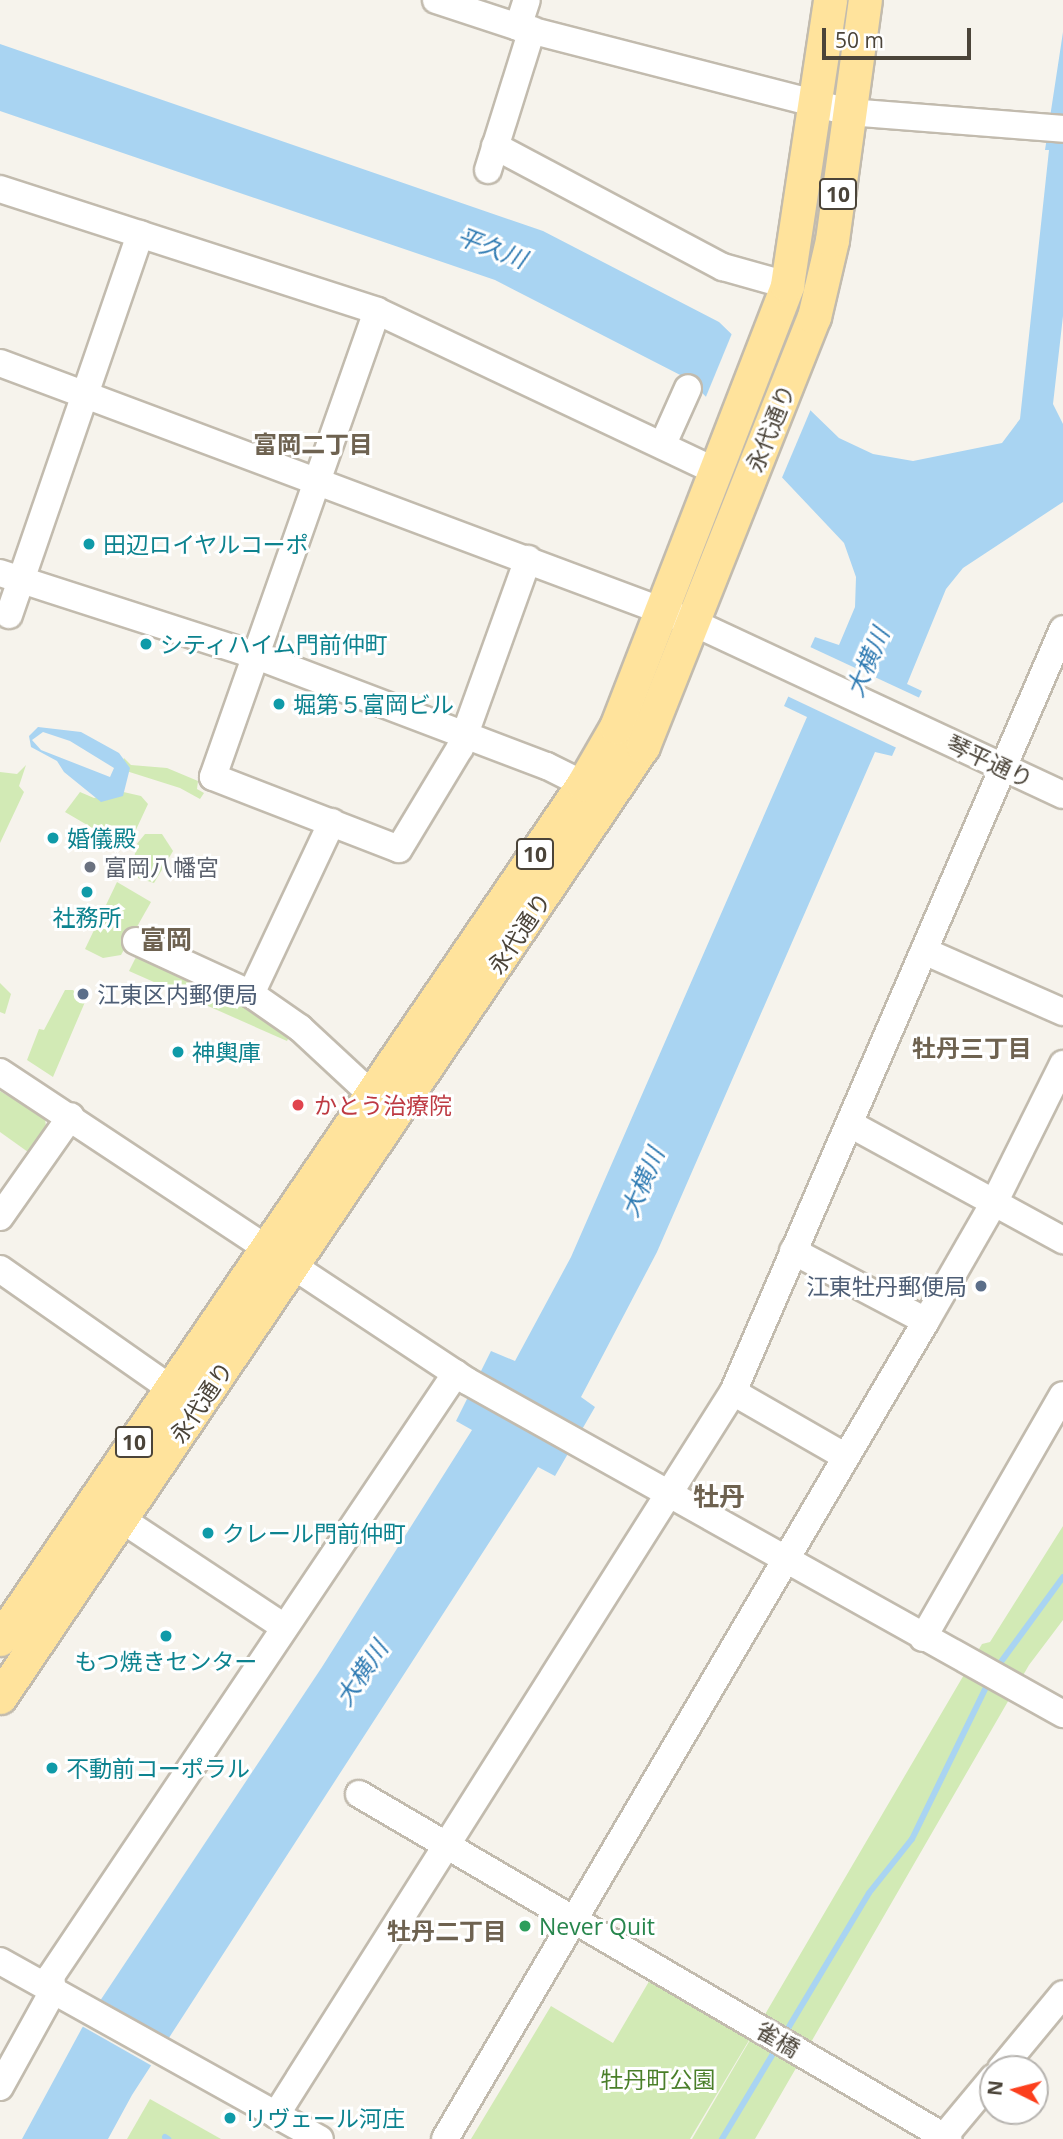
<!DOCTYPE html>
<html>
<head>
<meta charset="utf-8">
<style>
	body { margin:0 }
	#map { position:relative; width:1063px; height:2139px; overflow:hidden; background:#f6f3ec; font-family:"Open Sans","Noto Sans JP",sans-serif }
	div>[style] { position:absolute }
	.green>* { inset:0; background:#d2eab5 }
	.water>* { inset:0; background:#a9d4f2 }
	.pier>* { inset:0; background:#f6f3ec }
	.stream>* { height:6px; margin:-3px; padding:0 3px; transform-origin:3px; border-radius:3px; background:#a9d4f2 }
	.roads { filter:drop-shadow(2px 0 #c2bbae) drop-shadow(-2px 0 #c2bbae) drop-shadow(0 2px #c2bbae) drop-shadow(0 -2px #c2bbae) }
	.minor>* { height:26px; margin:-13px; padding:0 13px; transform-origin:13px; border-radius:13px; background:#fff }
	.major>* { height:33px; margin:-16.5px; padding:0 16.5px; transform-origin:16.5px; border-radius:16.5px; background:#ffe39c }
	.dots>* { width:19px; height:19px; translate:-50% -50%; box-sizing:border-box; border:4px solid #fff; border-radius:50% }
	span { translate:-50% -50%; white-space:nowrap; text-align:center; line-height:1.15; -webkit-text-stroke:6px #fff; paint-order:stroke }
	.shield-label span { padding:2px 5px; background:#fff; border:2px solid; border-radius:5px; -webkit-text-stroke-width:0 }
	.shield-label { font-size:21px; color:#4b4439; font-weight:700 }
	.street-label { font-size:23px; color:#4b4439 }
	.culture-label { font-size:23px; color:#0d838f }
	.left { translate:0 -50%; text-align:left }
	.worship-label { font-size:23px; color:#5b616d }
	.service-label { font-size:23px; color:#4e5e75 }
	.right { translate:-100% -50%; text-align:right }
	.health-label { font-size:23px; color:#be3a42 }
	.leisure-label { font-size:23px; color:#27864d }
	.park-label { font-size:23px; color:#4a7f2a }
	.water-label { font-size:24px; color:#2e7ab2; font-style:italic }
	.neighbourhood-label { font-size:24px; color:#6e6250; font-weight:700 }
	.quarter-label { font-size:26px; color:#6e6250; font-weight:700 }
	.north { position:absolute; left:979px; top:2055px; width:70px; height:70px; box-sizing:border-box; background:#fff; border:2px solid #b7b4b0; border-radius:50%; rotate:276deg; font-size:19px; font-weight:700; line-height:28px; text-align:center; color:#4b4439 }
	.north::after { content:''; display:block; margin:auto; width:24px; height:32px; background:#fc3f1d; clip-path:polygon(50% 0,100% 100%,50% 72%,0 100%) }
	.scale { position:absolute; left:822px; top:28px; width:149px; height:32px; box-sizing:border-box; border:4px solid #4b4439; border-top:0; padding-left:9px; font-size:21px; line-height:24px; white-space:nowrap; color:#4b4439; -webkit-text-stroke:5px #fff; paint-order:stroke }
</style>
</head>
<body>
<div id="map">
	<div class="green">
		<i style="clip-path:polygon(124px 758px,131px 765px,167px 768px,198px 781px,197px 789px,204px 793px,200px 799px,180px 788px,120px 769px)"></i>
		<i style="clip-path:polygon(26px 765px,19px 786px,24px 792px,0 843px,0 772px,17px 774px)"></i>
		<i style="clip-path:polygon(119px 791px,141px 796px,148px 804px,134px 834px,106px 836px,65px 812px,80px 792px,94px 798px)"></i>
		<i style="clip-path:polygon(145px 834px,162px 834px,173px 851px,154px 883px,138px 878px,133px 869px,136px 845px)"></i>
		<i style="clip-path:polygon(117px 882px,151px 902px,121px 955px,103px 958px,85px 949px)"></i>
		<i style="clip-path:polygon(137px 955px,252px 1003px,291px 1033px,287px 1041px,129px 971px)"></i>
		<i style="clip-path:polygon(0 983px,11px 994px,5px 1014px,0 1012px)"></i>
		<i style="clip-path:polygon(65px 990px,73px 990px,85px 1002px,53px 1077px,27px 1060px,39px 1029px,44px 1030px)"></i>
		<i style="clip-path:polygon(0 1091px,45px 1118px,46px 1127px,28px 1152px,0 1132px)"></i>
		<i style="clip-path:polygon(1063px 1526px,1063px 1620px,1029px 1665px,755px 2139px,692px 2139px,982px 1644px,990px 1642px)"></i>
		<i style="clip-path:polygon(651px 1978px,751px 2037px,690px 2139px,471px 2139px,551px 2006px,613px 2043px)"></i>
		<i style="clip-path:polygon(150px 2099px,221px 2139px,127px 2139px)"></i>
	</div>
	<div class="water">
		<i style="clip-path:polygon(1063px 32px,1063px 316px,1053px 404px,1063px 424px,1063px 502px,963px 568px,946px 589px,907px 684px,922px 691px,892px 756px,875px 752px,657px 1252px,581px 1397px,595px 1407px,555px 1476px,538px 1467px,132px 2095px,108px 2139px,22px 2139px,82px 2028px,322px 1667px,472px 1430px,456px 1421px,491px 1351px,515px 1361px,571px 1257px,807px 717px,784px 706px,815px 637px,839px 645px,855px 607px,856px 577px,844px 543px,690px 380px,495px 280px,0 111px,0 44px,543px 231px,719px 322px,839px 438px,873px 454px,913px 461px,1002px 443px,1020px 419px,1049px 150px,1045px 150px)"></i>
		<i style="clip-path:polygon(evenodd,38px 727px,81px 732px,119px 753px,130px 768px,123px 796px,101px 802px,64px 772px,57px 761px,31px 747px,29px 736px,38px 727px,43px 732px,70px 741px,114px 768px,110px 777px,41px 750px,32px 740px,43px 732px)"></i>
	</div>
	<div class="pier">
		<i style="clip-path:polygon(733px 331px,811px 409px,781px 480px,705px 399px)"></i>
		<i style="clip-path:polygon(808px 646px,922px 699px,899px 749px,785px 695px)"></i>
		<i style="clip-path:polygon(98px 1998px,171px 2040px,154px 2067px,80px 2025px)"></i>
	</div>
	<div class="stream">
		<i style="left:995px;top:1670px;width:115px;rotate:-53.8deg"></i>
		<i style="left:784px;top:2035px;width:165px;rotate:-59.1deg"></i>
		<i style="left:869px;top:1893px;width:69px;rotate:-51.5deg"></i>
		<i style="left:912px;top:1839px;width:178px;rotate:-64deg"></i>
		<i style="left:165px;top:2137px;width:4px;rotate:34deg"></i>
		<i style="left:722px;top:2139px;width:107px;rotate:-59.1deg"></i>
	</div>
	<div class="roads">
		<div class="minor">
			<i style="left:436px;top:0;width:86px;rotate:18.2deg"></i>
			<i style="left:518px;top:27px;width:342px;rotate:14.4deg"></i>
			<i style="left:849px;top:112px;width:215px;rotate:4.5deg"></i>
			<i style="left:518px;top:27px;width:28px;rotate:-72deg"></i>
			<i style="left:495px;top:146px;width:258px;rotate:28deg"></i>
			<i style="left:723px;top:267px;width:66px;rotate:15.7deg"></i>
			<i style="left:488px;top:170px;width:147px;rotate:-72.6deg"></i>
			<i style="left:0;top:189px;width:396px;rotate:17.9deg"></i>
			<i style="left:377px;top:311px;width:373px;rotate:25.3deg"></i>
			<i style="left:377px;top:311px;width:494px;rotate:109.4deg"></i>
			<i style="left:213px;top:777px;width:199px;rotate:21.2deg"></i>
			<i style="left:399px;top:849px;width:118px;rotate:-58.9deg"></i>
			<i style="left:460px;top:748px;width:201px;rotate:-70.2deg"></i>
			<i style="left:0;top:363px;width:739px;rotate:20.52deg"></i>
			<i style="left:692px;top:622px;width:409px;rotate:25deg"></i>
			<i style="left:663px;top:444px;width:61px;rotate:-65.9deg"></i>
			<i style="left:0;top:573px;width:270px;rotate:17.9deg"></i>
			<i style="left:257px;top:656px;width:310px;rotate:20.8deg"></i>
			<i style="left:547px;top:766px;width:40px;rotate:26.6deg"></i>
			<i style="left:9px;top:615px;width:403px;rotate:-71deg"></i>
			<i style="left:136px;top:941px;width:127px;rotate:24.7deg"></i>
			<i style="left:251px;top:994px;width:60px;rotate:34.8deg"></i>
			<i style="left:300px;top:1028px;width:97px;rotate:42.9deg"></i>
			<i style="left:924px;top:951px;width:152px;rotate:23.7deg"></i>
			<i style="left:251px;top:994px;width:190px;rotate:-64.8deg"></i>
			<i style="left:0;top:1072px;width:560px;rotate:33.49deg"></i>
			<i style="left:467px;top:1381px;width:683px;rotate:29.19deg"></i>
			<i style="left:850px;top:1124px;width:243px;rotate:28.6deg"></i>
			<i style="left:0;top:1217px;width:123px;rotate:-54.9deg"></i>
			<i style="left:793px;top:1251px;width:150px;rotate:27.8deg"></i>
			<i style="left:0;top:1269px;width:208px;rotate:35deg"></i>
			<i style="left:733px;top:1392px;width:130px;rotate:29.9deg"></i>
			<i style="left:121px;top:1519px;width:196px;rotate:33.5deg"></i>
			<i style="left:923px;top:1638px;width:280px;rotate:-60.1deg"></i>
			<i style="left:359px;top:1794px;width:683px;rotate:30.36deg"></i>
			<i style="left:0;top:1961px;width:366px;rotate:29.1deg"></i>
			<i style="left:1001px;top:2069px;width:97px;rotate:-50.4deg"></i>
			<i style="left:0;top:2087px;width:110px;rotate:-61.1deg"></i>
			<i style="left:53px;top:1991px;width:15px;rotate:-98deg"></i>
			<i style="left:51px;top:1976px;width:726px;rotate:-56.11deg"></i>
			<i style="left:276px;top:2115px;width:855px;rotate:-57.7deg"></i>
			<i style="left:733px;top:1392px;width:831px;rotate:-66.61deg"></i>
			<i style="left:445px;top:2139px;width:949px;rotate:-59.54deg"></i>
			<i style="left:926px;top:1321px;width:138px;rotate:-60.1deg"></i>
			<i style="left:995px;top:1201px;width:153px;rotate:-63.6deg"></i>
			<i style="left:942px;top:2139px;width:80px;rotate:-50.1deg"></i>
		</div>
		<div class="major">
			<i style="left:0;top:1639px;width:1035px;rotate:-55.71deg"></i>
			<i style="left:583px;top:784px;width:66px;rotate:-59.9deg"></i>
			<i style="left:616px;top:727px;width:474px;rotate:-68.8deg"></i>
			<i style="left:787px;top:285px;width:288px;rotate:-81.4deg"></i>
			<i style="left:0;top:1697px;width:1148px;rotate:-55.94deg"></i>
			<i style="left:643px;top:746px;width:462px;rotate:-68.3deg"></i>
			<i style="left:814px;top:317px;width:79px;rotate:-76.8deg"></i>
			<i style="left:832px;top:240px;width:242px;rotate:-82.2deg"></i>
		</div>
	</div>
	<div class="dots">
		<i style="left:89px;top:544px;background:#0f9aa8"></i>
		<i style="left:146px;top:644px;background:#0f9aa8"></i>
		<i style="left:279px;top:704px;background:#0f9aa8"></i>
		<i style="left:53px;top:838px;background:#0f9aa8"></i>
		<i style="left:90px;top:867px;background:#6b7280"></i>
		<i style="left:87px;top:892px;background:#0f9aa8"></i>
		<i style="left:83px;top:994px;background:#5c6f8a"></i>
		<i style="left:178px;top:1052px;background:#0f9aa8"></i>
		<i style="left:298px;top:1105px;background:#e0444e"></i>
		<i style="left:981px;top:1286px;background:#5c6f8a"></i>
		<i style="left:208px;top:1533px;background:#0f9aa8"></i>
		<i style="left:166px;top:1636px;background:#0f9aa8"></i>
		<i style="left:52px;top:1768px;background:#0f9aa8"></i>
		<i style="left:525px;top:1926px;background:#2e9e5b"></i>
		<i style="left:230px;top:2118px;background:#0f9aa8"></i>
	</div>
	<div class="shield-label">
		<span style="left:838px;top:194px">10</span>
		<span style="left:535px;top:854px">10</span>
		<span style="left:134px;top:1442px">10</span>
	</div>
	<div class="street-label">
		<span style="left:770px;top:428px;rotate:-68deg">永代通り</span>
		<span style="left:990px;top:761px;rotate:25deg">琴平通り</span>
		<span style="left:519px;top:933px;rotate:-56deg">永代通り</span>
		<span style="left:201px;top:1402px;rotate:-56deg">永代通り</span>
		<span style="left:778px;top:2039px;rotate:30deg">雀橋</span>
	</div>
	<div class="culture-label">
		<span class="left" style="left:103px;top:544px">田辺ロイヤルコーポ</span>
		<span class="left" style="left:160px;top:644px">シティハイム門前仲町</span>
		<span class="left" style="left:293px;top:704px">堀第５富岡ビル</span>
		<span class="left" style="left:67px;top:838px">婚儀殿</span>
		<span style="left:87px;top:917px">社務所</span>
		<span class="left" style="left:192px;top:1052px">神輿庫</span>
		<span class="left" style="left:222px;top:1533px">クレール門前仲町</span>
		<span style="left:166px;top:1661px">もつ焼きセンター</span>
		<span class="left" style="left:66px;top:1768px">不動前コーポラル</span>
		<span class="left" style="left:244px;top:2118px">リヴェール河庄</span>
	</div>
	<div class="worship-label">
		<span class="left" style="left:104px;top:867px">富岡八幡宮</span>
	</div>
	<div class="service-label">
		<span class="left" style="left:97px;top:994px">江東区内郵便局</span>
		<span class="right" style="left:967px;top:1286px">江東牡丹郵便局</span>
	</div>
	<div class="health-label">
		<span class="left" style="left:314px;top:1105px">かとう治療院</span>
	</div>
	<div class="leisure-label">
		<span class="left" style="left:539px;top:1926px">Never Quit</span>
	</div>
	<div class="park-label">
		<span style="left:658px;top:2079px">牡丹町公園</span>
	</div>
	<div class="water-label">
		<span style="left:492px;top:247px;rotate:21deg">平久川</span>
		<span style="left:867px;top:662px;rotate:-67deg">大横川</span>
		<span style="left:642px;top:1182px;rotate:-67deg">大横川</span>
		<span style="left:361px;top:1673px;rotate:-56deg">大横川</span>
	</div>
	<div class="neighbourhood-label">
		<span style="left:313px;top:444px">富岡二丁目</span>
		<span style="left:972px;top:1048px">牡丹三丁目</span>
		<span style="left:447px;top:1931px">牡丹二丁目</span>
	</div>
	<div class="quarter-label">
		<span style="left:166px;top:940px">富岡</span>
		<span style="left:719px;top:1497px">牡丹</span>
	</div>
	<div class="north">N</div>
	<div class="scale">50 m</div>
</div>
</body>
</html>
